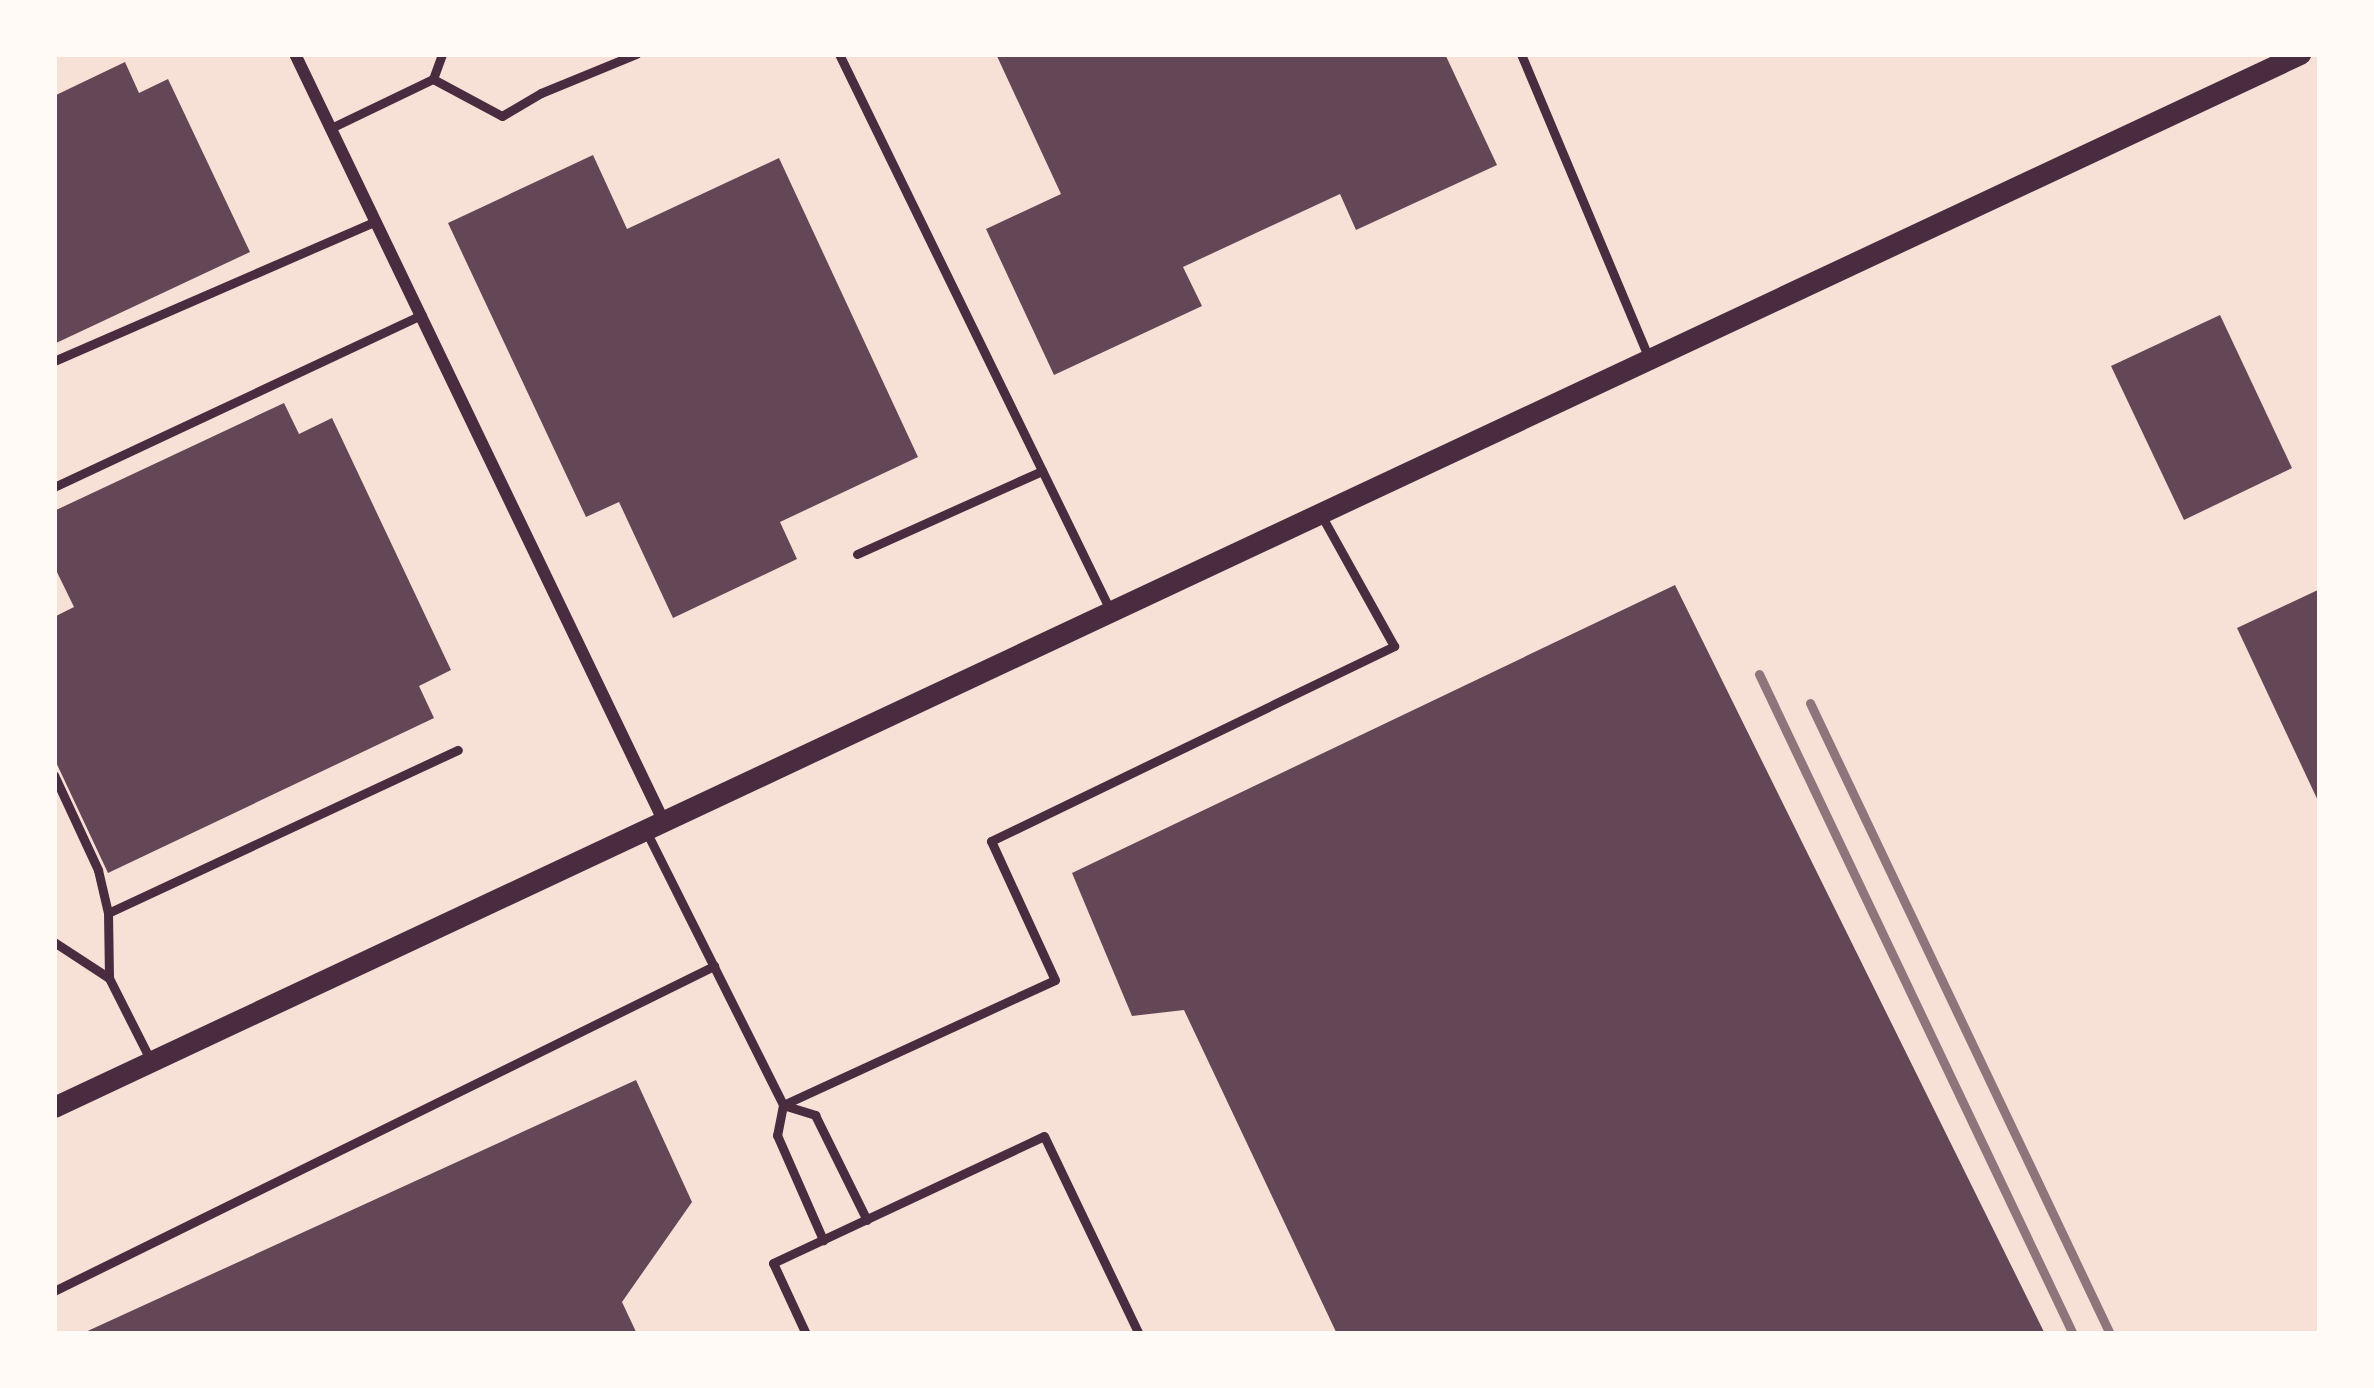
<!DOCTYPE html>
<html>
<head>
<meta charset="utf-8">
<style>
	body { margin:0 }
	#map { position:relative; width:2374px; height:1388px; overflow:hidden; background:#f7e1d7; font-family:Raleway,sans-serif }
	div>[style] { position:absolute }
	.building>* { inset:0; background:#644757 }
	.service>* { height:9px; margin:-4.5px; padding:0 4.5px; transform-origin:4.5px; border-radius:4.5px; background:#4a2c40 }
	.minor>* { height:12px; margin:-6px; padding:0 6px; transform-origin:6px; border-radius:6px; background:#4a2c40 }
	.tertiary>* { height:21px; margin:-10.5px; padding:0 10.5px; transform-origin:10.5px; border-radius:10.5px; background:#4a2c40 }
	.rail>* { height:9px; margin:-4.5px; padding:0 4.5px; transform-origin:4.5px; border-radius:4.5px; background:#8f747c }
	span { translate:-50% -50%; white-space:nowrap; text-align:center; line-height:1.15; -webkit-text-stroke:9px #fffaf5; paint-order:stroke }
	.frame { position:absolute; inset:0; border:57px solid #fffaf5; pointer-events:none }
</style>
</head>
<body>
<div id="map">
	<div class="building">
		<i style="clip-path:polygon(996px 54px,1445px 54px,1497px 165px,1356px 230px,1340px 194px,1183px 267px,1202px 306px,1054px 375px,986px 229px,1061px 194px)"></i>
		<i style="clip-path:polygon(125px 62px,139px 93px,168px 79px,250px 252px,54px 344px,54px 96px)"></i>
		<i style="clip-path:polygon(593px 155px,627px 229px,779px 158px,918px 457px,780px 522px,797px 559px,673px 618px,619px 502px,586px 517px,448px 223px)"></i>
		<i style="clip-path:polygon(2220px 315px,2292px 468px,2184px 520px,2111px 366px)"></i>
		<i style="clip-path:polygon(284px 403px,299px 434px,332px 418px,451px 670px,419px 686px,434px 718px,108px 873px,54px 758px,54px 617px,74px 607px,54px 566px,54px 511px)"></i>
		<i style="clip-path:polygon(1675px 585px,2045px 1334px,1337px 1334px,1184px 1010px,1132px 1016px,1072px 873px)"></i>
		<i style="clip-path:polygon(2320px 589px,2320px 805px,2237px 628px)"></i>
		<i style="clip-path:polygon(636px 1080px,692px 1202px,622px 1302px,637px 1334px,81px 1334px)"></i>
	</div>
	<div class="service">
		<i style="left:839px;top:54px;width:619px;rotate:64.01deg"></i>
		<i style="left:1521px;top:54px;width:330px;rotate:67.2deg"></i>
		<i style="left:433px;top:79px;width:78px;rotate:28.2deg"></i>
		<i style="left:502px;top:116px;width:45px;rotate:-30.5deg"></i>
		<i style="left:541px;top:93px;width:103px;rotate:-22.3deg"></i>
		<i style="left:331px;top:128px;width:113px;rotate:-25.7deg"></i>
		<i style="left:433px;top:79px;width:27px;rotate:-70deg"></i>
		<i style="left:54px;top:361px;width:351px;rotate:-23.5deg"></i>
		<i style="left:54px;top:487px;width:406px;rotate:-25.1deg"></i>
		<i style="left:857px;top:554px;width:203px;rotate:-24.2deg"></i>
		<i style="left:54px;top:775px;width:105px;rotate:65.1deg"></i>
		<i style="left:98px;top:870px;width:44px;rotate:76.9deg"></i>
		<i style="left:108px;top:913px;width:65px;rotate:89.1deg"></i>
		<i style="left:109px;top:978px;width:93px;rotate:63.2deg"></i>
		<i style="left:645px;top:829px;width:309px;rotate:63.4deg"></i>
		<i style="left:783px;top:1105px;width:31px;rotate:101deg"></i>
		<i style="left:777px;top:1135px;width:115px;rotate:66.3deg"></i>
		<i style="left:108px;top:913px;width:386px;rotate:-25deg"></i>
		<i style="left:54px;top:942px;width:66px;rotate:33.2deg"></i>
		<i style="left:783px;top:1105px;width:299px;rotate:-24.7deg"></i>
		<i style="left:1055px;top:980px;width:153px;rotate:-114.7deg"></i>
		<i style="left:991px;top:841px;width:448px;rotate:-25.8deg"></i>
		<i style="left:1394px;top:646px;width:150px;rotate:-119.1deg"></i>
		<i style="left:783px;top:1105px;width:34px;rotate:17deg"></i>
		<i style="left:815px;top:1115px;width:117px;rotate:63.7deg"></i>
		<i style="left:54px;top:1291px;width:736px;rotate:-26.22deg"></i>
		<i style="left:806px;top:1334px;width:78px;rotate:-114.9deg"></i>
		<i style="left:773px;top:1263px;width:299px;rotate:-25.1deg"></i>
		<i style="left:1044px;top:1136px;width:220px;rotate:64.4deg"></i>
	</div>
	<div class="minor">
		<i style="left:295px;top:54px;width:850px;rotate:64.34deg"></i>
	</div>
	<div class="tertiary">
		<i style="left:54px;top:1107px;width:2481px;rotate:-25.12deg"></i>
	</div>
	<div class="rail">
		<i style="left:1759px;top:674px;width:731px;rotate:64.56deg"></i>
		<i style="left:1810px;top:703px;width:699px;rotate:64.57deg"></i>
	</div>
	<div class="frame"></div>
</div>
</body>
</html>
